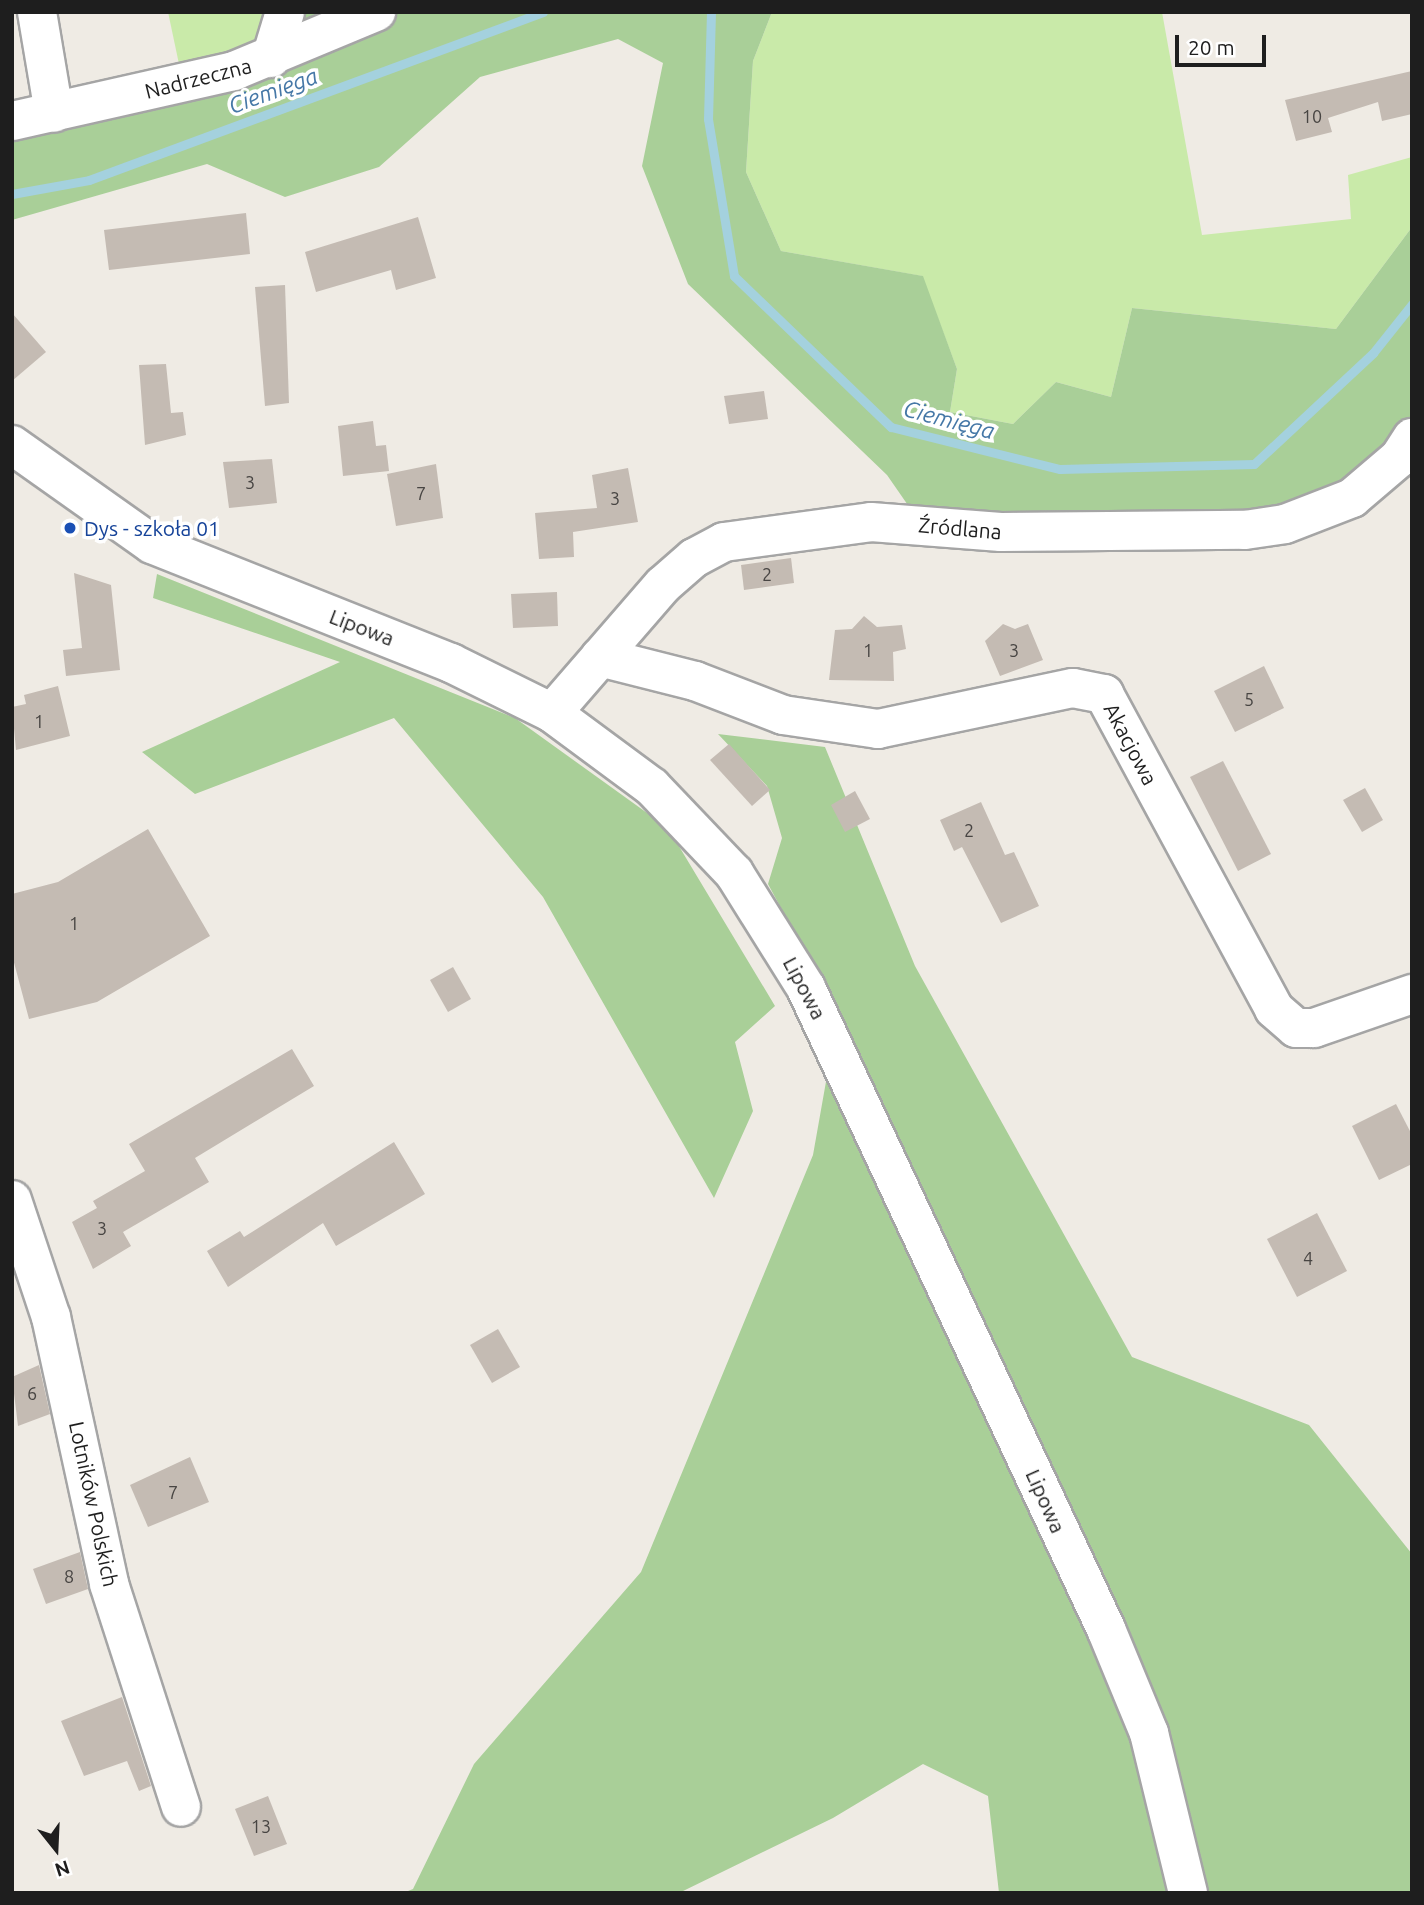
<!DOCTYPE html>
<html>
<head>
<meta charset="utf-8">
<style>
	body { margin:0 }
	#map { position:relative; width:1424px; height:1905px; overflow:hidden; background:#efebe4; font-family:Ubuntu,sans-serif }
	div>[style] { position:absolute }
	.grass>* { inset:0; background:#c9eaa9 }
	.forest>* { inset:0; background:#a9cf98 }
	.stream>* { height:9px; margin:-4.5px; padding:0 4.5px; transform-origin:4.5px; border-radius:4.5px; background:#a4d1de }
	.building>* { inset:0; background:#c4bbb3 }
	.roads { filter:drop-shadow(2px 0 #a5a5a5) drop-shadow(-2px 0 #a5a5a5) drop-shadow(0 2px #a5a5a5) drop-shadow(0 -2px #a5a5a5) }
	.minor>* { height:38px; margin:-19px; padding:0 19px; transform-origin:19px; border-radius:19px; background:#fff }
	.dots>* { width:19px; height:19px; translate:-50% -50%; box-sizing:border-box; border:4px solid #fff; border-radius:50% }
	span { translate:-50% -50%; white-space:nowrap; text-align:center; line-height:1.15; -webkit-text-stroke:7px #fff; paint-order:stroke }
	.number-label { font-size:18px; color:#484543 }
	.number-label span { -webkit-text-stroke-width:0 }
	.street-label { font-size:21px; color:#1e1e1e }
	.transit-label { font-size:21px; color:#164399 }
	.left { translate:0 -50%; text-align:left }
	.water-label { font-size:23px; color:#4678a7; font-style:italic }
	.frame { position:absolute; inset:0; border:14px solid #1e1e1e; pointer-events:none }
	.north { position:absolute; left:21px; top:1814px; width:70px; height:70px; -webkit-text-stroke:5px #fff; paint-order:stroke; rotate:162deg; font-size:19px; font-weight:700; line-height:28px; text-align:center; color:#1e1e1e }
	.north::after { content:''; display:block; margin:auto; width:24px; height:32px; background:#1e1e1e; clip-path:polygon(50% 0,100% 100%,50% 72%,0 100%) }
	.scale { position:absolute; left:1175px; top:35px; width:91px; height:32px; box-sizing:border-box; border:4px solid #1e1e1e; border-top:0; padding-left:9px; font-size:21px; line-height:24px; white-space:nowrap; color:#1e1e1e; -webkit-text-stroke:5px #fff; paint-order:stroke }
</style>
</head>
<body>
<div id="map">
	<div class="grass">
		<i style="clip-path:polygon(168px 12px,285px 12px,271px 58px,183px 83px)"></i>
		<i style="clip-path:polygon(772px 12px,1162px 12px,1202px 235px,1351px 219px,1348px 175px,1412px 157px,1412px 227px,1336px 329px,1132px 308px,1111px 397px,1056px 382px,1013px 424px,950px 412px,957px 369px,922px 276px,781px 251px,746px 172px,753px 61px)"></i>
	</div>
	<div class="forest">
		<i style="clip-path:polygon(285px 12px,772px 12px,753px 61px,746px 172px,781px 251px,923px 276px,957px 369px,950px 412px,1013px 424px,1056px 382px,1111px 397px,1132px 308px,1336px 329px,1412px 227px,1412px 438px,1399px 458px,1245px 530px,921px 524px,887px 475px,688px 284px,642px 166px,663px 63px,618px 39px,480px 77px,379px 167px,285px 197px,207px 164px,12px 220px,12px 126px,234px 71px)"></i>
		<i style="clip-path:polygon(157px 574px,515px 718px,668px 828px,775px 1006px,735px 1042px,753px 1111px,714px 1198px,543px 897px,394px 718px,195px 794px,142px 752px,340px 662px,153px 598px)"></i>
		<i style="clip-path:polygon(718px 734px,825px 747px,915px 966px,1132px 1357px,1309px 1425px,1412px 1554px,1412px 1893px,999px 1893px,988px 1796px,923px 1764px,833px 1818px,679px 1893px,403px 1893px,413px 1889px,474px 1764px,641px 1572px,813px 1155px,838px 1014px,768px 884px,782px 838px,767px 786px)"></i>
	</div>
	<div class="stream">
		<i style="left:711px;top:12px;width:107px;rotate:91.6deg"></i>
		<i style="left:708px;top:119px;width:159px;rotate:80.6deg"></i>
		<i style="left:734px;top:276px;width:218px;rotate:43.9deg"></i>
		<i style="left:891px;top:427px;width:174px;rotate:14deg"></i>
		<i style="left:1060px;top:469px;width:194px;rotate:-1.5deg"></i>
		<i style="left:1254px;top:464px;width:163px;rotate:-43deg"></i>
		<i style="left:1373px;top:353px;width:63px;rotate:-51.5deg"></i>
		<i style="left:12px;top:194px;width:78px;rotate:-10.3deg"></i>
		<i style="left:89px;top:180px;width:484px;rotate:-20.3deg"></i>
	</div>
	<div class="building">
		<i style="clip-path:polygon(1412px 71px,1412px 114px,1382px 121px,1378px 102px,1328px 118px,1332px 132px,1296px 141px,1285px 100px)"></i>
		<i style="clip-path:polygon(246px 213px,250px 254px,109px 270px,104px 230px)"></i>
		<i style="clip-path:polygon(418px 217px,436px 278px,396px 290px,391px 270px,316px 292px,305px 252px)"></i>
		<i style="clip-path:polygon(285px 285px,289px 403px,265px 406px,255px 287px)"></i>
		<i style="clip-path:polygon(12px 313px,46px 352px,12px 381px)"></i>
		<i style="clip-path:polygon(166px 364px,171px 413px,183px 412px,186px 435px,145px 445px,139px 365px)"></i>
		<i style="clip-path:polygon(764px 391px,768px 419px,729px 424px,724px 396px)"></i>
		<i style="clip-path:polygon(373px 421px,376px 446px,386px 445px,389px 471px,343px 476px,338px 426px)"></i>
		<i style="clip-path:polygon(272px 459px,277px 503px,229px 508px,223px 462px)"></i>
		<i style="clip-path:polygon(436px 464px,443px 518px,396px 526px,387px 474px)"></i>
		<i style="clip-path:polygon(628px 468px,638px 522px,573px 532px,574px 557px,539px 559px,535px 513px,597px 508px,592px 475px)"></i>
		<i style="clip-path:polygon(791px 558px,794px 583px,744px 590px,741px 565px)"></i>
		<i style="clip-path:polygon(74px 573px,111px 585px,120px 670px,66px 676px,63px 650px,82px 648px)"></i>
		<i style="clip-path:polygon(557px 592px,558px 626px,513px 628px,511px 594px)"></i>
		<i style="clip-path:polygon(864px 616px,877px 627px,902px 625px,906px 649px,893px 652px,894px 681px,829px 680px,835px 630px,852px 629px)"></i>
		<i style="clip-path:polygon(1003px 624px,1015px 629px,1028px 624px,1043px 660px,1000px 676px,985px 641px)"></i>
		<i style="clip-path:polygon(1264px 666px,1284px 708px,1235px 732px,1214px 691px)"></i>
		<i style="clip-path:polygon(58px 686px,70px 736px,16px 750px,12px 707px,26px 704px,24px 695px)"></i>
		<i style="clip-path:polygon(729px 744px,770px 790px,752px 806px,710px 760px)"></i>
		<i style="clip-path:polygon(1223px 761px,1271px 854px,1238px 871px,1190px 777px)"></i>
		<i style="clip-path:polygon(1365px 788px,1383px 820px,1362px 832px,1343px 800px)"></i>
		<i style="clip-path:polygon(855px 791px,870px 819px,845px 832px,831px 805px)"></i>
		<i style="clip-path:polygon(981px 802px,1005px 855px,1014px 852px,1039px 906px,1001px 923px,962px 847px,954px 851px,940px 820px)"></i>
		<i style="clip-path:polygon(148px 829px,210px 936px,97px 1002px,29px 1019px,12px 955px,12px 894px,58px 882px)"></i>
		<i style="clip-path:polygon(453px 967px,471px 999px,448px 1012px,430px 980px)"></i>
		<i style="clip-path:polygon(292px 1049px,314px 1086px,195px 1158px,209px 1182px,123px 1232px,131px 1246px,93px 1269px,72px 1222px,97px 1208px,93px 1201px,145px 1171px,129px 1144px)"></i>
		<i style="clip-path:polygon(1396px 1104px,1412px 1135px,1412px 1164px,1379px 1180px,1352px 1126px)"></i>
		<i style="clip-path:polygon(394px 1142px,425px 1194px,336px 1246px,323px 1223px,228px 1287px,207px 1251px,240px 1231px,244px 1237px)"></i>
		<i style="clip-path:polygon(1317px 1213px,1347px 1271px,1297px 1297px,1267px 1239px)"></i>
		<i style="clip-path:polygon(498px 1329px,520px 1367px,492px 1383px,470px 1345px)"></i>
		<i style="clip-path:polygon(39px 1365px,50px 1414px,18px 1426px,12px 1377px)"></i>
		<i style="clip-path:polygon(190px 1457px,209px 1502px,148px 1527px,130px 1485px)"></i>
		<i style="clip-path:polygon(80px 1552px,88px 1589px,46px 1604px,33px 1569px)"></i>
		<i style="clip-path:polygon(122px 1697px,151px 1786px,139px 1791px,127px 1761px,84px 1776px,61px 1721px)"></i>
		<i style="clip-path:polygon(268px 1796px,287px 1844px,254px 1856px,235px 1809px)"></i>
	</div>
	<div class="roads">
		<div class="minor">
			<i style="left:37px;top:12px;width:102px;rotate:80.4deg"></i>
			<i style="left:271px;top:58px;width:48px;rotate:-73.1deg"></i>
			<i style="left:12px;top:121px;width:228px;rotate:-12.7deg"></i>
			<i style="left:234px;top:71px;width:154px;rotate:-22.6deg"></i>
			<i style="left:12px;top:445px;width:171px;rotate:35.3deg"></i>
			<i style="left:152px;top:544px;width:322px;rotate:21.7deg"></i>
			<i style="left:451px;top:663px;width:113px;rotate:26.3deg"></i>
			<i style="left:552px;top:713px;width:124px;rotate:36.5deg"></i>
			<i style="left:652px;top:787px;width:119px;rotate:46.4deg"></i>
			<i style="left:734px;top:873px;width:136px;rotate:57.9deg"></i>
			<i style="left:806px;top:988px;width:708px;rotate:64.92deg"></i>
			<i style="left:1106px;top:1629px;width:113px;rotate:67.5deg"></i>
			<i style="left:1149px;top:1733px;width:165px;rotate:76.3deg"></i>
			<i style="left:600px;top:657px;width:98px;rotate:14.2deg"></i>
			<i style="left:695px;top:681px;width:94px;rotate:21.1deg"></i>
			<i style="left:783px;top:715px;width:96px;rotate:8.4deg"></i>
			<i style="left:878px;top:729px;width:199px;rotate:-11.9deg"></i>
			<i style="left:1073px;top:688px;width:32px;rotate:11deg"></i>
			<i style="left:1104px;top:694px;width:358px;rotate:61.6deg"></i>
			<i style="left:1274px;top:1009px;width:29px;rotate:41deg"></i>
			<i style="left:1296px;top:1028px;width:18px"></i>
			<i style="left:1314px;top:1028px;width:104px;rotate:-19.1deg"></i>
			<i style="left:552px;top:713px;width:169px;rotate:-49.1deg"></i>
			<i style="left:663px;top:585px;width:41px;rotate:-41.1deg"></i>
			<i style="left:694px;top:558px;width:34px;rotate:-28deg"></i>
			<i style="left:724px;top:542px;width:148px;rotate:-7.7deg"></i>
			<i style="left:871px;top:522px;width:130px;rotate:4.4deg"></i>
			<i style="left:1001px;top:532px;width:244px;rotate:-0.5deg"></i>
			<i style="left:1245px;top:530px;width:40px;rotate:-8.5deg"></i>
			<i style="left:1285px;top:524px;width:72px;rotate:-21.2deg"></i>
			<i style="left:1352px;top:498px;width:62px;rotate:-40.4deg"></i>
			<i style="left:1399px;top:458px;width:24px;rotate:-57deg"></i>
			<i style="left:12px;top:1200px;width:123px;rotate:71.6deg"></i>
			<i style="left:51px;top:1317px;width:273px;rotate:77.7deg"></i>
			<i style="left:109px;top:1584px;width:234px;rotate:72.1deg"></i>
		</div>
	</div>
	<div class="dots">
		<i style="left:70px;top:528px;background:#1a4fb4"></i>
	</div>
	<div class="number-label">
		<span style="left:1312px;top:116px">10</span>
		<span style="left:250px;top:482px">3</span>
		<span style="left:421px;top:493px">7</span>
		<span style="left:615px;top:498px">3</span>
		<span style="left:767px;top:574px">2</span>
		<span style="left:868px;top:650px">1</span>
		<span style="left:1014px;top:650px">3</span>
		<span style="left:1249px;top:699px">5</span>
		<span style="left:39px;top:721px">1</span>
		<span style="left:969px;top:830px">2</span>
		<span style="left:74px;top:923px">1</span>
		<span style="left:102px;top:1228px">3</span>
		<span style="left:1308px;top:1258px">4</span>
		<span style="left:32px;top:1393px">6</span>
		<span style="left:173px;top:1492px">7</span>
		<span style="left:69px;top:1576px">8</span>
		<span style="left:261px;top:1826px">13</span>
	</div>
	<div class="street-label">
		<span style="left:198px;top:78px;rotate:-14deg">Nadrzeczna</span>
		<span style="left:960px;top:528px;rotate:5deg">Źródlana</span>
		<span style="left:362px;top:627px;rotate:21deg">Lipowa</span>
		<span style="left:1131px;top:744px;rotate:62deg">Akacjowa</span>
		<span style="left:805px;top:988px;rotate:62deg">Lipowa</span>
		<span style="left:1046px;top:1501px;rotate:66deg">Lipowa</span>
		<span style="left:94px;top:1504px;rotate:78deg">Lotników Polskich</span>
	</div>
	<div class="transit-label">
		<span class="left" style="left:84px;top:528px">Dys - szkoła 01</span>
	</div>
	<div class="water-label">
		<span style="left:273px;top:91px;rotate:-20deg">Ciemięga</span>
		<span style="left:949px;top:420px;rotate:15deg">Ciemięga</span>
	</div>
	<div class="frame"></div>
	<div class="north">N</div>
	<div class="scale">20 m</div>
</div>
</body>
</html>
